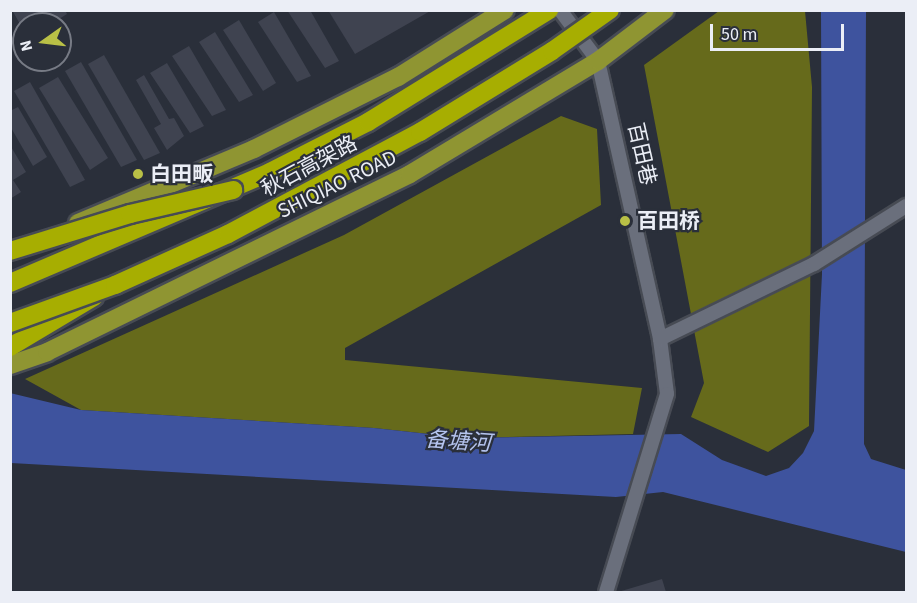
<!DOCTYPE html>
<html>
<head>
<meta charset="utf-8">
<style>
	body { margin:0 }
	#map { position:relative; width:917px; height:603px; overflow:hidden; background:#2a2f3a; font-family:"Source Sans 3","Noto Sans SC",sans-serif }
	div>[style] { position:absolute }
	.forest>* { inset:0; background:#666a1b }
	.water>* { inset:0; background:#3e539e }
	.building>* { inset:0; background:#3f4350 }
	.roads { filter:drop-shadow(2px 0 #474b54) drop-shadow(-2px 0 #474b54) drop-shadow(0 2px #474b54) drop-shadow(0 -2px #474b54) }
	.street>* { height:14px; margin:-7px; padding:0 7px; transform-origin:7px; border-radius:7px; background:#6a6f7c }
	.primary>* { height:18px; margin:-9px; padding:0 9px; transform-origin:9px; border-radius:9px; background:#8f9532 }
	.highway>* { height:18px; margin:-9px; padding:0 9px; transform-origin:9px; border-radius:9px; background:#a7ae01 }
	.bridges { filter:drop-shadow(2px 0 #474b54) drop-shadow(-2px 0 #474b54) drop-shadow(0 2px #474b54) drop-shadow(0 -2px #474b54) }
	.highway-bridge>* { height:18px; margin:-9px; padding:0 9px; transform-origin:9px; border-radius:9px; background:#a7ae01 }
	.dots>* { width:16px; height:16px; translate:-50% -50%; box-sizing:border-box; border:3px solid #2a2f3a; border-radius:50% }
	span { translate:-50% -50%; white-space:nowrap; text-align:center; line-height:1.15; -webkit-text-stroke:4.5px #2a2f3a; paint-order:stroke }
	.street-label { font-size:21px; color:#ebeef6 }
	.poi-label { font-size:21px; color:#ebeef6; font-weight:700 }
	.left { translate:0 -50%; text-align:left }
	.water-label { font-size:22px; color:#b4c3ed; font-style:italic }
	.frame { position:absolute; inset:0; border:12px solid #ebeef6; pointer-events:none }
	.north { position:absolute; left:12px; top:12px; width:60px; height:60px; box-sizing:border-box; background:#2a2f3a; border:2px solid #777b85; border-radius:50%; rotate:256deg; font-size:16px; font-weight:700; line-height:24px; text-align:center; color:#ebeef6 }
	.north::after { content:''; display:block; margin:auto; width:21px; height:27px; background:#b9c046; clip-path:polygon(50% 0,100% 100%,50% 72%,0 100%) }
	.scale { position:absolute; left:710px; top:24px; width:134px; height:27px; box-sizing:border-box; border:3px solid #ebeef6; border-top:0; padding-left:8px; font-size:18px; line-height:21px; white-space:nowrap; color:#ebeef6; -webkit-text-stroke:4px #2a2f3a; paint-order:stroke }
</style>
</head>
<body>
<div id="map">
	<div class="forest">
		<i style="clip-path:polygon(719px 11px,805px 11px,812px 87px,809px 426px,768px 452px,691px 417px,704px 383px,644px 65px)"></i>
		<i style="clip-path:polygon(561px 116px,597px 129px,601px 205px,345px 348px,345px 360px,642px 388px,633px 434px,466px 438px,374px 428px,81px 410px,25px 379px,344px 235px)"></i>
	</div>
	<div class="water">
		<i style="clip-path:polygon(821px 11px,866px 11px,864px 444px,871px 459px,906px 470px,906px 552px,663px 492px,616px 497px,11px 463px,10px 393px,81px 410px,374px 428px,465px 438px,681px 434px,722px 460px,766px 476px,789px 468px,803px 453px,814px 431px,822px 274px)"></i>
	</div>
	<div class="building">
		<i style="clip-path:polygon(12px 10px,65px 10px,67px 14px,51px 24px,24px 24px,24px 31px)"></i>
		<i style="clip-path:polygon(287px 10px,310px 10px,339px 61px,325px 68px)"></i>
		<i style="clip-path:polygon(328px 10px,432px 10px,355px 54px)"></i>
		<i style="clip-path:polygon(274px 12px,311px 76px,297px 82px,258px 22px)"></i>
		<i style="clip-path:polygon(239px 20px,276px 83px,263px 91px,223px 30px)"></i>
		<i style="clip-path:polygon(215px 32px,253px 95px,239px 102px,199px 42px)"></i>
		<i style="clip-path:polygon(189px 46px,226px 110px,212px 116px,172px 56px)"></i>
		<i style="clip-path:polygon(104px 55px,160px 153px,144px 160px,88px 64px)"></i>
		<i style="clip-path:polygon(81px 62px,137px 160px,121px 167px,65px 71px)"></i>
		<i style="clip-path:polygon(167px 63px,204px 126px,190px 133px,150px 73px)"></i>
		<i style="clip-path:polygon(144px 75px,169px 119px,174px 118px,184px 136px,167px 150px,154px 128px,161px 124px,136px 80px)"></i>
		<i style="clip-path:polygon(58px 77px,108px 158px,90px 170px,39px 88px)"></i>
		<i style="clip-path:polygon(30px 82px,85px 180px,70px 187px,14px 91px)"></i>
		<i style="clip-path:polygon(18px 107px,47px 157px,33px 166px,10px 126px,10px 111px)"></i>
		<i style="clip-path:polygon(10px 145px,26px 172px,13px 180px,21px 192px,10px 199px)"></i>
		<i style="clip-path:polygon(662px 579px,666px 592px,618px 592px)"></i>
	</div>
	<div class="roads">
		<div class="street">
			<i style="left:560px;top:10px;width:64px;rotate:53.3deg"></i>
			<i style="left:598px;top:61px;width:285px;rotate:77.4deg"></i>
			<i style="left:660px;top:339px;width:55px;rotate:82.7deg"></i>
			<i style="left:667px;top:394px;width:207px;rotate:107.1deg"></i>
			<i style="left:660px;top:339px;width:171px;rotate:-26deg"></i>
			<i style="left:814px;top:264px;width:109px;rotate:-32.2deg"></i>
		</div>
		<div class="primary">
			<i style="left:78px;top:223px;width:191px;rotate:-22.8deg"></i>
			<i style="left:254px;top:149px;width:161px;rotate:-26.6deg"></i>
			<i style="left:398px;top:77px;width:126px;rotate:-32.1deg"></i>
			<i style="left:10px;top:365px;width:39px;rotate:-19deg"></i>
			<i style="left:47px;top:352px;width:404px;rotate:-26.1deg"></i>
			<i style="left:410px;top:174px;width:219px;rotate:-31deg"></i>
			<i style="left:598px;top:61px;width:84px;rotate:-37.3deg"></i>
		</div>
		<div class="highway">
			<i style="left:10px;top:283px;width:283px;rotate:-23.1deg"></i>
			<i style="left:270px;top:172px;width:110px;rotate:-27deg"></i>
			<i style="left:368px;top:122px;width:213px;rotate:-31.7deg"></i>
			<i style="left:10px;top:347px;width:98px;rotate:-30.8deg"></i>
		</div>
	</div>
	<div class="bridges">
		<div class="highway-bridge">
			<i style="left:10px;top:251px;width:126px;rotate:-17.1deg"></i>
			<i style="left:130px;top:214px;width:106px;rotate:-13.1deg"></i>
			<i style="left:10px;top:323px;width:112px;rotate:-19.9deg"></i>
			<i style="left:115px;top:285px;width:124px;rotate:-24.3deg"></i>
			<i style="left:228px;top:234px;width:217px;rotate:-28deg"></i>
			<i style="left:420px;top:132px;width:155px;rotate:-31.5deg"></i>
			<i style="left:552px;top:51px;width:71px;rotate:-35.3deg"></i>
		</div>
	</div>
	<div class="dots">
		<i style="left:138px;top:174px;background:#b9c046"></i>
		<i style="left:625px;top:221px;background:#b9c046"></i>
	</div>
	<div class="street-label">
		<span style="left:642px;top:154px;rotate:77deg">百田巷</span>
		<span style="left:309px;top:166px;rotate:-28deg">秋石高架路</span>
		<span style="left:337px;top:184px;rotate:-26deg">SHIQIAO ROAD</span>
	</div>
	<div class="poi-label">
		<span class="left" style="left:150px;top:174px">白田畈</span>
		<span class="left" style="left:637px;top:221px">百田桥</span>
	</div>
	<div class="water-label">
		<span style="left:458px;top:442px;rotate:4deg">备塘河</span>
	</div>
	<div class="frame"></div>
	<div class="north">N</div>
	<div class="scale">50 m</div>
</div>
</body>
</html>
